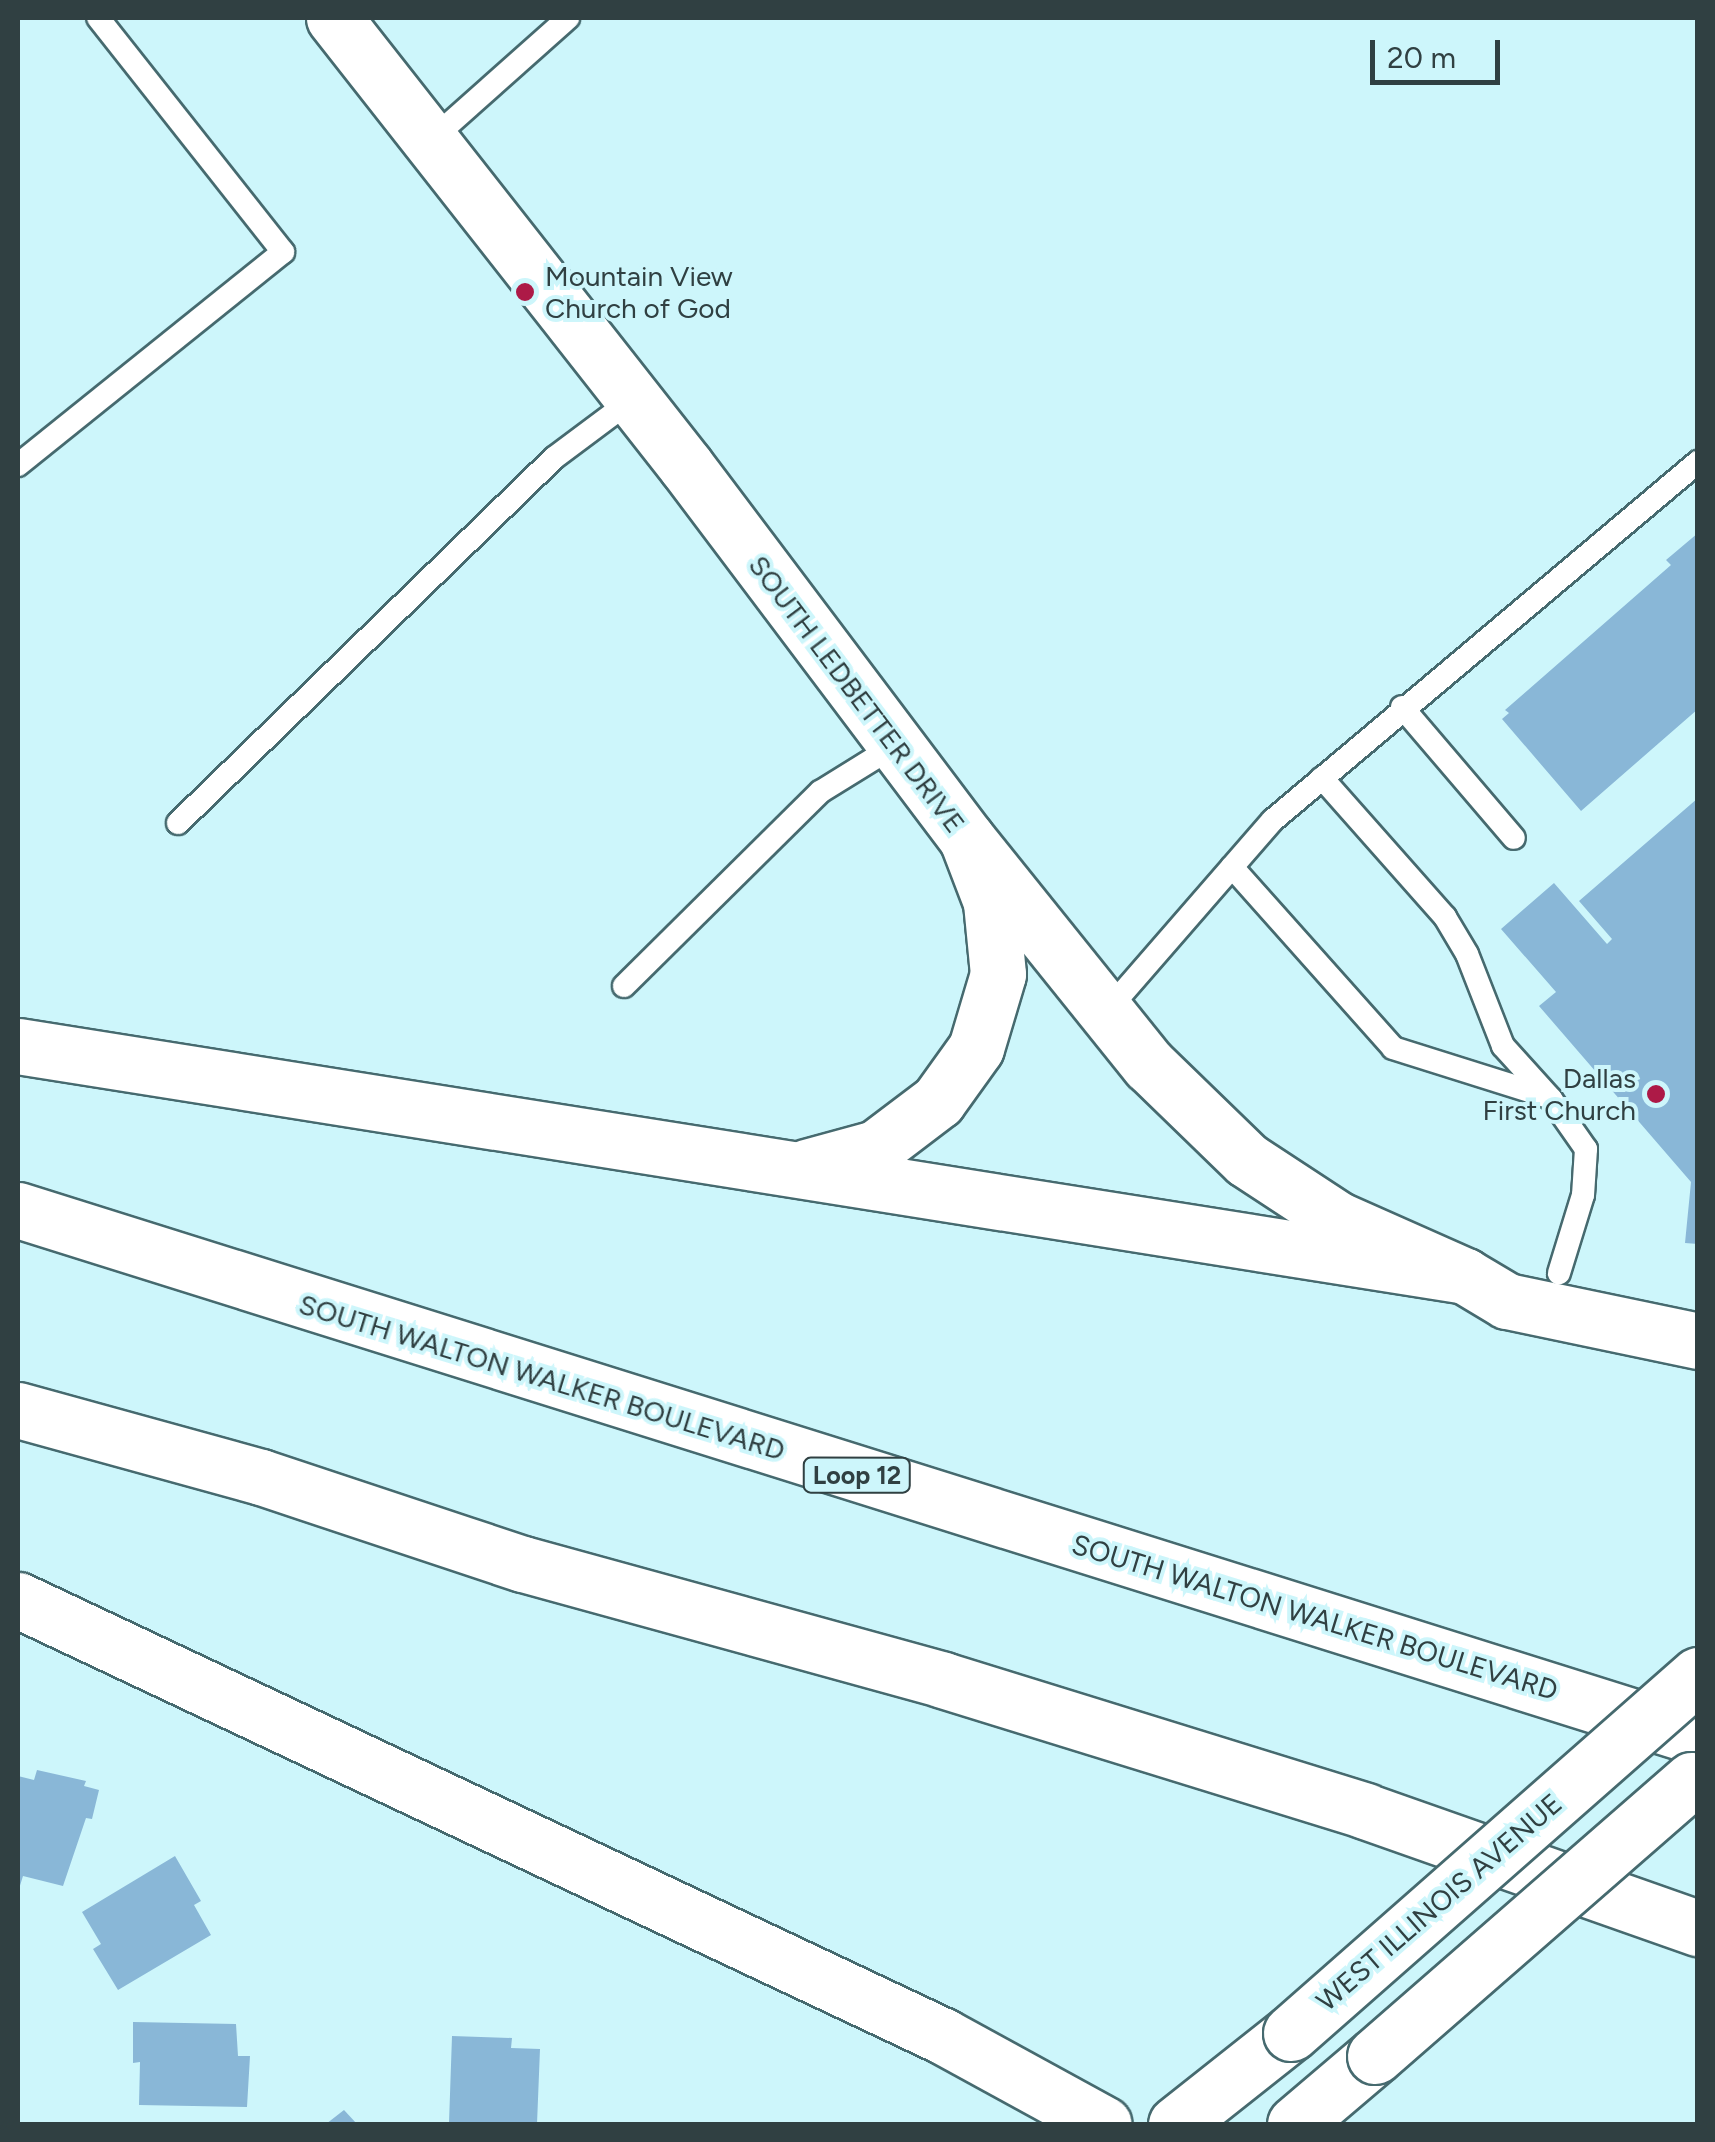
<!DOCTYPE html>
<html>
<head>
<meta charset="utf-8">
<style>
	body { margin:0 }
	#map { position:relative; width:1715px; height:2142px; overflow:hidden; background:#cdf6fb; font-family:Figtree,sans-serif }
	div>[style] { position:absolute }
	.building>* { inset:0; background:#89b7d7 }
	.roads { filter:drop-shadow(2px 0 #466a6f) drop-shadow(-2px 0 #466a6f) drop-shadow(0 2px #466a6f) drop-shadow(0 -2px #466a6f) }
	.service>* { height:22px; margin:-11px; padding:0 11px; transform-origin:11px; border-radius:11px; background:#fff }
	.tertiary>* { height:55px; margin:-27.5px; padding:0 27.5px; transform-origin:27.5px; border-radius:27.5px; background:#fff }
	.secondary>* { height:55px; margin:-27.5px; padding:0 27.5px; transform-origin:27.5px; border-radius:27.5px; background:#fff }
	.motorway>* { height:55px; margin:-27.5px; padding:0 27.5px; transform-origin:27.5px; border-radius:27.5px; background:#fff }
	.bridges { filter:drop-shadow(2px 0 #466a6f) drop-shadow(-2px 0 #466a6f) drop-shadow(0 2px #466a6f) drop-shadow(0 -2px #466a6f) }
	.secondary-bridge>* { height:55px; margin:-27.5px; padding:0 27.5px; transform-origin:27.5px; border-radius:27.5px; background:#fff }
	.dots>* { width:28px; height:28px; translate:-50% -50%; box-sizing:border-box; border:5px solid #cdf6fb; border-radius:50% }
	span { translate:-50% -50%; white-space:nowrap; text-align:center; line-height:1.15; -webkit-text-stroke:8px #cdf6fb; paint-order:stroke }
	.shield-label span { padding:2px 8px; background:#cdf6fb; border:2px solid; border-radius:8px; -webkit-text-stroke-width:0 }
	.shield-label { font-size:25px; color:#304042; font-weight:700 }
	.poi-label { font-size:28px; color:#304042 }
	.left { translate:0 -50%; text-align:left }
	.right { translate:-100% -50%; text-align:right }
	.street-label { font-size:28px; color:#304042 }
	.frame { position:absolute; inset:0; border:20px solid #304042; pointer-events:none }
	.scale { position:absolute; left:1370px; top:40px; width:130px; height:45px; box-sizing:border-box; border:5px solid #304042; border-top:0; padding-left:12px; font-size:30px; line-height:35px; white-space:nowrap; color:#304042; -webkit-text-stroke:8px #cdf6fb; paint-order:stroke }
</style>
</head>
<body>
<div id="map">
	<div class="building">
		<i style="clip-path:polygon(1698px 533px,1698px 709px,1581px 811px,1502px 719px,1509px 713px,1505px 710px,1671px 565px,1666px 560px)"></i>
		<i style="clip-path:polygon(1698px 798px,1698px 1244px,1685px 1243px,1691px 1182px,1539px 1006px,1556px 992px,1501px 929px,1554px 883px,1607px 944px,1612px 939px,1579px 901px)"></i>
		<i style="clip-path:polygon(37px 1770px,86px 1781px,84px 1786px,99px 1790px,92px 1819px,86px 1818px,63px 1886px,23px 1876px,18px 1892px,18px 1776px,34px 1780px)"></i>
		<i style="clip-path:polygon(175px 1856px,201px 1901px,194px 1905px,211px 1935px,118px 1990px,93px 1949px,101px 1944px,82px 1912px)"></i>
		<i style="clip-path:polygon(133px 2022px,236px 2024px,238px 2056px,250px 2056px,247px 2107px,139px 2105px,140px 2062px,133px 2063px)"></i>
		<i style="clip-path:polygon(452px 2036px,512px 2038px,511px 2048px,540px 2049px,537px 2124px,449px 2123px)"></i>
		<i style="clip-path:polygon(344px 2110px,357px 2124px,326px 2124px)"></i>
	</div>
	<div class="roads">
		<div class="service">
			<i style="left:430px;top:141px;width:185px;rotate:-41.7deg"></i>
			<i style="left:18px;top:465px;width:340px;rotate:-38.8deg"></i>
			<i style="left:283px;top:252px;width:298px;rotate:-128.3deg"></i>
			<i style="left:1402px;top:707px;width:172px;rotate:49.5deg"></i>
			<i style="left:1322px;top:778px;width:186px;rotate:48.5deg"></i>
			<i style="left:1445px;top:917px;width:43px;rotate:59.3deg"></i>
			<i style="left:1467px;top:954px;width:99px;rotate:68.6deg"></i>
			<i style="left:1503px;top:1046px;width:72px;rotate:47.8deg"></i>
			<i style="left:1551px;top:1099px;width:61px;rotate:55deg"></i>
			<i style="left:1586px;top:1149px;width:46px;rotate:93.7deg"></i>
			<i style="left:1583px;top:1195px;width:82px;rotate:107.1deg"></i>
			<i style="left:178px;top:823px;width:524px;rotate:-44.15deg"></i>
			<i style="left:554px;top:458px;width:99px;rotate:-36.8deg"></i>
			<i style="left:1232px;top:867px;width:242px;rotate:48.3deg"></i>
			<i style="left:1393px;top:1048px;width:163px;rotate:17.5deg"></i>
			<i style="left:624px;top:986px;width:276px;rotate:-44.7deg"></i>
			<i style="left:820px;top:792px;width:89px;rotate:-31.7deg"></i>
			<i style="left:1106px;top:1012px;width:254px;rotate:-49deg"></i>
			<i style="left:1273px;top:820px;width:556px;rotate:-40.11deg"></i>
		</div>
		<div class="tertiary">
			<i style="left:334px;top:18px;width:570px;rotate:51.84deg"></i>
			<i style="left:686px;top:466px;width:467px;rotate:53deg"></i>
			<i style="left:967px;top:839px;width:290px;rotate:51.2deg"></i>
			<i style="left:1149px;top:1065px;width:136px;rotate:44.1deg"></i>
			<i style="left:1247px;top:1160px;width:108px;rotate:33.2deg"></i>
			<i style="left:1337px;top:1219px;width:140px;rotate:24deg"></i>
			<i style="left:1465px;top:1276px;width:49px;rotate:30.8deg"></i>
			<i style="left:1507px;top:1301px;width:195px;rotate:11.8deg"></i>
		</div>
		<div class="secondary">
			<i style="left:1176px;top:2124px;width:147px;rotate:-38.4deg"></i>
			<i style="left:1295px;top:2124px;width:105px;rotate:-40.4deg"></i>
		</div>
		<div class="motorway">
			<i style="left:18px;top:1046px;width:1465px;rotate:9.03deg"></i>
			<i style="left:806px;top:1167px;width:73px;rotate:-15.2deg"></i>
			<i style="left:876px;top:1148px;width:78px;rotate:-37.2deg"></i>
			<i style="left:938px;top:1101px;width:65px;rotate:-54.4deg"></i>
			<i style="left:976px;top:1048px;width:77px;rotate:-73.4deg"></i>
			<i style="left:998px;top:974px;width:72px;rotate:-95.6deg"></i>
			<i style="left:991px;top:902px;width:67px;rotate:-110.9deg"></i>
			<i style="left:18px;top:1210px;width:1761px;rotate:17.42deg"></i>
			<i style="left:18px;top:1410px;width:252px;rotate:15.4deg"></i>
			<i style="left:261px;top:1477px;width:276px;rotate:18.4deg"></i>
			<i style="left:523px;top:1564px;width:436px;rotate:15.4deg"></i>
			<i style="left:943px;top:1680px;width:442px;rotate:17.2deg"></i>
			<i style="left:1365px;top:1811px;width:353px;rotate:19.4deg"></i>
			<i style="left:18px;top:1600px;width:1023px;rotate:25.24deg"></i>
			<i style="left:943px;top:2036px;width:183px;rotate:28.7deg"></i>
		</div>
	</div>
	<div class="bridges">
		<div class="secondary-bridge">
			<i style="left:1291px;top:2033px;width:542px;rotate:-41.34deg"></i>
			<i style="left:1375px;top:2056px;width:420px;rotate:-41.1deg"></i>
		</div>
	</div>
	<div class="dots">
		<i style="left:525px;top:292px;background:#ad1a47"></i>
		<i style="left:1656px;top:1094px;background:#ad1a47"></i>
	</div>
	<div class="shield-label">
		<span style="left:857px;top:1475px">Loop 12</span>
	</div>
	<div class="poi-label">
		<span class="left" style="left:545px;top:292px">Mountain View<br>Church of God</span>
		<span class="right" style="left:1636px;top:1094px">Dallas<br>First Church</span>
	</div>
	<div class="street-label">
		<span style="left:857px;top:694px;rotate:53deg">SOUTH LEDBETTER DRIVE</span>
		<span style="left:542px;top:1377px;rotate:17deg">SOUTH WALTON WALKER BOULEVARD</span>
		<span style="left:1315px;top:1617px;rotate:17deg">SOUTH WALTON WALKER BOULEVARD</span>
		<span style="left:1439px;top:1902px;rotate:-41deg">WEST ILLINOIS AVENUE</span>
	</div>
	<div class="frame"></div>
	<div class="scale">20 m</div>
</div>
</body>
</html>
